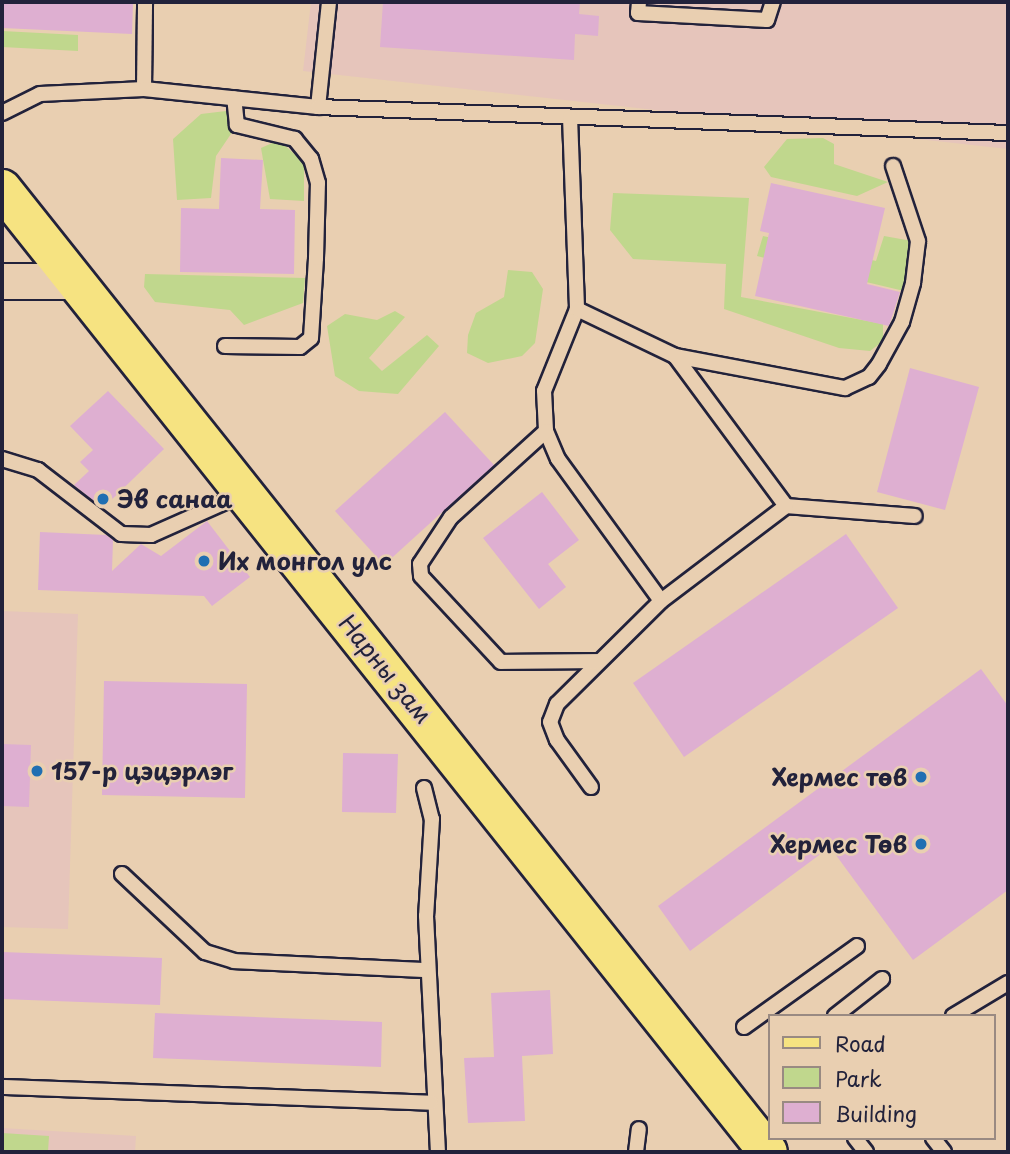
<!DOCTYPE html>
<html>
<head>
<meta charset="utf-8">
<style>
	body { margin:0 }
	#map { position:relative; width:1010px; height:1154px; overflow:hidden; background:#e9cfb1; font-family:"Playpen Sans",sans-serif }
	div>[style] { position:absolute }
	.built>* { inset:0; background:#e6c5bb }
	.green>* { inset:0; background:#c0d78d }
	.building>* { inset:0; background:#deafd1 }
	.roads { filter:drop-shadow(2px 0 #22223b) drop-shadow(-2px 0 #22223b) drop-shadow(0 2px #22223b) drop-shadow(0 -2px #22223b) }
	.service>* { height:14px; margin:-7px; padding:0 7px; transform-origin:7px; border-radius:7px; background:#e9cfb1 }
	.tertiary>* { height:35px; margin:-17.5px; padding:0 17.5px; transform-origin:17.5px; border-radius:17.5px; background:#e9cfb1 }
	.primary>* { height:38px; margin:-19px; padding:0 19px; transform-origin:19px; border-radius:19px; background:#f6e381 }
	.dots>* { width:19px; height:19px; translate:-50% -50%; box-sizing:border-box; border:4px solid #e9cfb1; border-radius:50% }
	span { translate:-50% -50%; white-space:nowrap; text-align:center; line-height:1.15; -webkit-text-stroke:5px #e9cfb1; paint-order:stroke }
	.poi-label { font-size:24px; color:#22223b; font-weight:700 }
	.left { translate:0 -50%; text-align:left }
	.right { translate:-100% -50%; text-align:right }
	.street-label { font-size:24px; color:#22223b }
	.frame { position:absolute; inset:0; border:4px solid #22223b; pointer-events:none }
	.legend { position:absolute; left:768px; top:1014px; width:228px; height:126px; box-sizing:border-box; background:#e9cfb1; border:2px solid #998a82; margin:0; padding:9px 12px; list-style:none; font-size:21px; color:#22223b }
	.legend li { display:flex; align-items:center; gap:14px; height:35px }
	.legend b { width:35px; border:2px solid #998a82 }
</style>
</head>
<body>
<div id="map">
	<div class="built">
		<i style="clip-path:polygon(311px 2px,1008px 2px,1008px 149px,303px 71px)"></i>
		<i style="clip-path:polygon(2px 611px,78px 614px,68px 929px,2px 927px)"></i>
		<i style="clip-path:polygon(2px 1128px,136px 1136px,135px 1152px,2px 1152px)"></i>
	</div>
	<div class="green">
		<i style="clip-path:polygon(2px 31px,78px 35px,78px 51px,2px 47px)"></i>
		<i style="clip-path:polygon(226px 111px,233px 131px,216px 156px,211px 198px,177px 200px,173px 139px,201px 114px)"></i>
		<i style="clip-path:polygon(823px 138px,834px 144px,834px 164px,888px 182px,857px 196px,771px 177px,764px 167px,787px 139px)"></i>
		<i style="clip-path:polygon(279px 140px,304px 163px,304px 201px,270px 199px,261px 148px)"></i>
		<i style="clip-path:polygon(613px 193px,749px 198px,741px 297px,883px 324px,883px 341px,870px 351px,839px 348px,724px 309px,726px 264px,633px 259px,610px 230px)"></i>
		<i style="clip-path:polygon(763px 236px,876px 261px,884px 236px,912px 241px,904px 291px,757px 256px)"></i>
		<i style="clip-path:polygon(508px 270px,532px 272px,543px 289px,535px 343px,522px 356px,488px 363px,467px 353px,468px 335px,476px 313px,504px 297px)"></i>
		<i style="clip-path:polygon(145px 274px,305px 278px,303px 303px,244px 325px,230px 310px,155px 302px,144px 287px)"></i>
		<i style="clip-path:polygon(395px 311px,405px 317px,369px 358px,382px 371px,427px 335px,439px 346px,398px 394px,359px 391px,335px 376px,327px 326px,345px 314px,377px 320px)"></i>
		<i style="clip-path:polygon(2px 1133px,49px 1136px,48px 1152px,2px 1152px)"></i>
	</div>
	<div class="building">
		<i style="clip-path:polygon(2px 2px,133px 2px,132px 34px,2px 28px)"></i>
		<i style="clip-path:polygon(383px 2px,580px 2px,579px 14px,599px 16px,598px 36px,575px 34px,574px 60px,380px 47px)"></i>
		<i style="clip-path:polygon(221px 158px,263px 160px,260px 209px,295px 210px,294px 274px,180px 272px,181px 208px,219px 209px)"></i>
		<i style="clip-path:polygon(771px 183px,885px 208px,867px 284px,900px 292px,889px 326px,755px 296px,769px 233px,760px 231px)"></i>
		<i style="clip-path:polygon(910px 368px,979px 387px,945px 510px,877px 492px)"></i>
		<i style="clip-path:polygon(108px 391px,164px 449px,103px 508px,74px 485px,89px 471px,80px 462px,93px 450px,70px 426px)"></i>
		<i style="clip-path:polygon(445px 412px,494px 465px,384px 565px,335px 511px)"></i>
		<i style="clip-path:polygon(542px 492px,579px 540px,548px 564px,566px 587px,539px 609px,483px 538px)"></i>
		<i style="clip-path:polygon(207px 521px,250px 577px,212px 606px,204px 596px,38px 590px,40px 532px,106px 535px,113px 540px,112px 571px,141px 544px,161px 556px)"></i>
		<i style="clip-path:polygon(846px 534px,898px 608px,684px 757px,633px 683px)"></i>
		<i style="clip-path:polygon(981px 669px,1008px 706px,1008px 890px,913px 960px,830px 847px,690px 951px,658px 906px)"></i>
		<i style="clip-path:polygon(104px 681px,247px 684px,245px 798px,102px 795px)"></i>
		<i style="clip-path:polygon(2px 744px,31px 745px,29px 807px,2px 806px)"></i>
		<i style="clip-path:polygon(343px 753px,398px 754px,396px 813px,342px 812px)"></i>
		<i style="clip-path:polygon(2px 952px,162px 958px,160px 1005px,2px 999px)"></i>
		<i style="clip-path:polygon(550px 990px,553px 1054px,522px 1056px,525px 1121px,468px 1123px,464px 1058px,494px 1057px,491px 993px)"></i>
		<i style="clip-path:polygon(155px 1013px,382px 1022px,381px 1067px,153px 1058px)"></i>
	</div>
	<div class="roads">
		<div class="service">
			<i style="left:639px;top:2px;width:11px;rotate:95deg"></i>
			<i style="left:638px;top:13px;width:129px;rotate:3.1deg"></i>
			<i style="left:767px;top:20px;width:19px;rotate:-72deg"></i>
			<i style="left:144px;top:89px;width:87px;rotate:-89.3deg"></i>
			<i style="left:318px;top:107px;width:106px;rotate:-84deg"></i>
			<i style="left:2px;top:113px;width:42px;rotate:-26.6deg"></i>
			<i style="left:40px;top:94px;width:104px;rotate:-2.8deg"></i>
			<i style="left:144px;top:89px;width:175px;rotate:5.9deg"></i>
			<i style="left:318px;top:107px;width:690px;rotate:2.16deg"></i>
			<i style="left:570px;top:117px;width:192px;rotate:87.9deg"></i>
			<i style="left:577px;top:309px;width:88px;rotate:111.9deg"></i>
			<i style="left:544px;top:391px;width:40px;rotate:87.1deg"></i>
			<i style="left:546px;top:431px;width:30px;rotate:67deg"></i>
			<i style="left:558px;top:459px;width:175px;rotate:54deg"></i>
			<i style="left:661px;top:601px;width:146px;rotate:135.3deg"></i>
			<i style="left:557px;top:704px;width:19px;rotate:111deg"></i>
			<i style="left:550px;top:722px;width:19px;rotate:69deg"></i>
			<i style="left:557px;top:740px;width:58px;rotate:54.1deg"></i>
			<i style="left:577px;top:309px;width:109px;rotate:25.6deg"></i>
			<i style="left:675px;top:356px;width:173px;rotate:10.7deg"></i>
			<i style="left:845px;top:388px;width:26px;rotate:-25deg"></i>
			<i style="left:869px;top:377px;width:16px;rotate:-52deg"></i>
			<i style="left:879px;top:364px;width:48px;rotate:-61.3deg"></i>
			<i style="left:902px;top:322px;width:41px;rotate:-74.2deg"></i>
			<i style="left:913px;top:283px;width:42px;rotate:-83.2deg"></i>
			<i style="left:918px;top:241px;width:79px;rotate:-108.4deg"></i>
			<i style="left:225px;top:346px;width:75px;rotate:0.8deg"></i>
			<i style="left:300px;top:347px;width:14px;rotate:-39deg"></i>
			<i style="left:311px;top:338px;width:80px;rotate:-86.4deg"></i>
			<i style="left:316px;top:258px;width:75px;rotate:-88.5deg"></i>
			<i style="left:318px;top:183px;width:25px;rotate:-106deg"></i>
			<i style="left:311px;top:159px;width:26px;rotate:-129deg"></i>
			<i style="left:295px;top:139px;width:60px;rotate:-166.4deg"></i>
			<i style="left:237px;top:125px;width:27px;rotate:-96deg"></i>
			<i style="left:546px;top:431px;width:128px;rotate:137.8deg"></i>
			<i style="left:451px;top:517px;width:56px;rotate:123.4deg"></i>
			<i style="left:420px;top:564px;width:12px;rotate:85deg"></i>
			<i style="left:421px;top:576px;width:117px;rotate:47.1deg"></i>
			<i style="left:501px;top:662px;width:96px;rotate:-0.6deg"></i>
			<i style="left:2px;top:459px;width:38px;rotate:17deg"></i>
			<i style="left:38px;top:470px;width:105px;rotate:37.6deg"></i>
			<i style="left:121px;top:534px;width:30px;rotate:2deg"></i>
			<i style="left:151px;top:535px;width:81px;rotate:-24deg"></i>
			<i style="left:225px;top:502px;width:19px;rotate:-43deg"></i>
			<i style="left:786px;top:506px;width:129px;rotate:4.4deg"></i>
			<i style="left:661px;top:601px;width:157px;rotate:-37.2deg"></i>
			<i style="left:786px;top:506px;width:187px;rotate:-126.5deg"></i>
			<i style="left:424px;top:788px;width:32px;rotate:76deg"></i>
			<i style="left:432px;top:819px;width:97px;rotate:93.5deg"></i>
			<i style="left:426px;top:916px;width:236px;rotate:87.1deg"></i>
			<i style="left:122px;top:874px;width:114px;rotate:43.2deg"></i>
			<i style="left:205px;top:952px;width:30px;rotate:17deg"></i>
			<i style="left:234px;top:961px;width:193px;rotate:2.7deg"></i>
			<i style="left:835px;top:1016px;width:60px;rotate:-38.2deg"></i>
			<i style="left:953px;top:1016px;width:64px;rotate:-31deg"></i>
			<i style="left:744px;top:1027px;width:139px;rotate:-35.6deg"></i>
			<i style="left:2px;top:1087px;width:429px;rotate:2.1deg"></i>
			<i style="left:855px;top:1138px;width:18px;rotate:52deg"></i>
			<i style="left:933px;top:1138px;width:18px;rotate:52deg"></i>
			<i style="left:636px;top:1152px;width:23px;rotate:-83deg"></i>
		</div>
		<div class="tertiary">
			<i style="left:2px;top:281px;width:72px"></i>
		</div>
		<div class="primary">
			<i style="left:2px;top:189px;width:1230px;rotate:51.5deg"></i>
		</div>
	</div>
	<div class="dots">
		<i style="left:103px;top:499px;background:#1f6fb2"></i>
		<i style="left:204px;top:561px;background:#1f6fb2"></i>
		<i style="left:37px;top:771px;background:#1f6fb2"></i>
		<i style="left:921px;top:777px;background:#1f6fb2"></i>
		<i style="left:921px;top:844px;background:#1f6fb2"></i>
	</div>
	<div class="poi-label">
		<span class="left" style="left:117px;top:499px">Эв санаа</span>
		<span class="left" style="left:218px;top:561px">Их монгол улс</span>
		<span class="left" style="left:51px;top:771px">157-р цэцэрлэг</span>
		<span class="right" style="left:907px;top:777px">Хермес төв</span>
		<span class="right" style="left:907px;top:844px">Хермес Төв</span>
	</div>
	<div class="street-label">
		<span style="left:386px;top:669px;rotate:51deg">Нарны зам</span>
	</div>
	<div class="frame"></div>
	<ul class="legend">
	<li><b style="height:9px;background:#f6e381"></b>Road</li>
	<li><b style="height:19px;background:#c0d78d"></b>Park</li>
	<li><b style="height:19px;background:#deafd1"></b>Building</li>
	</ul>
</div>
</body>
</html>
